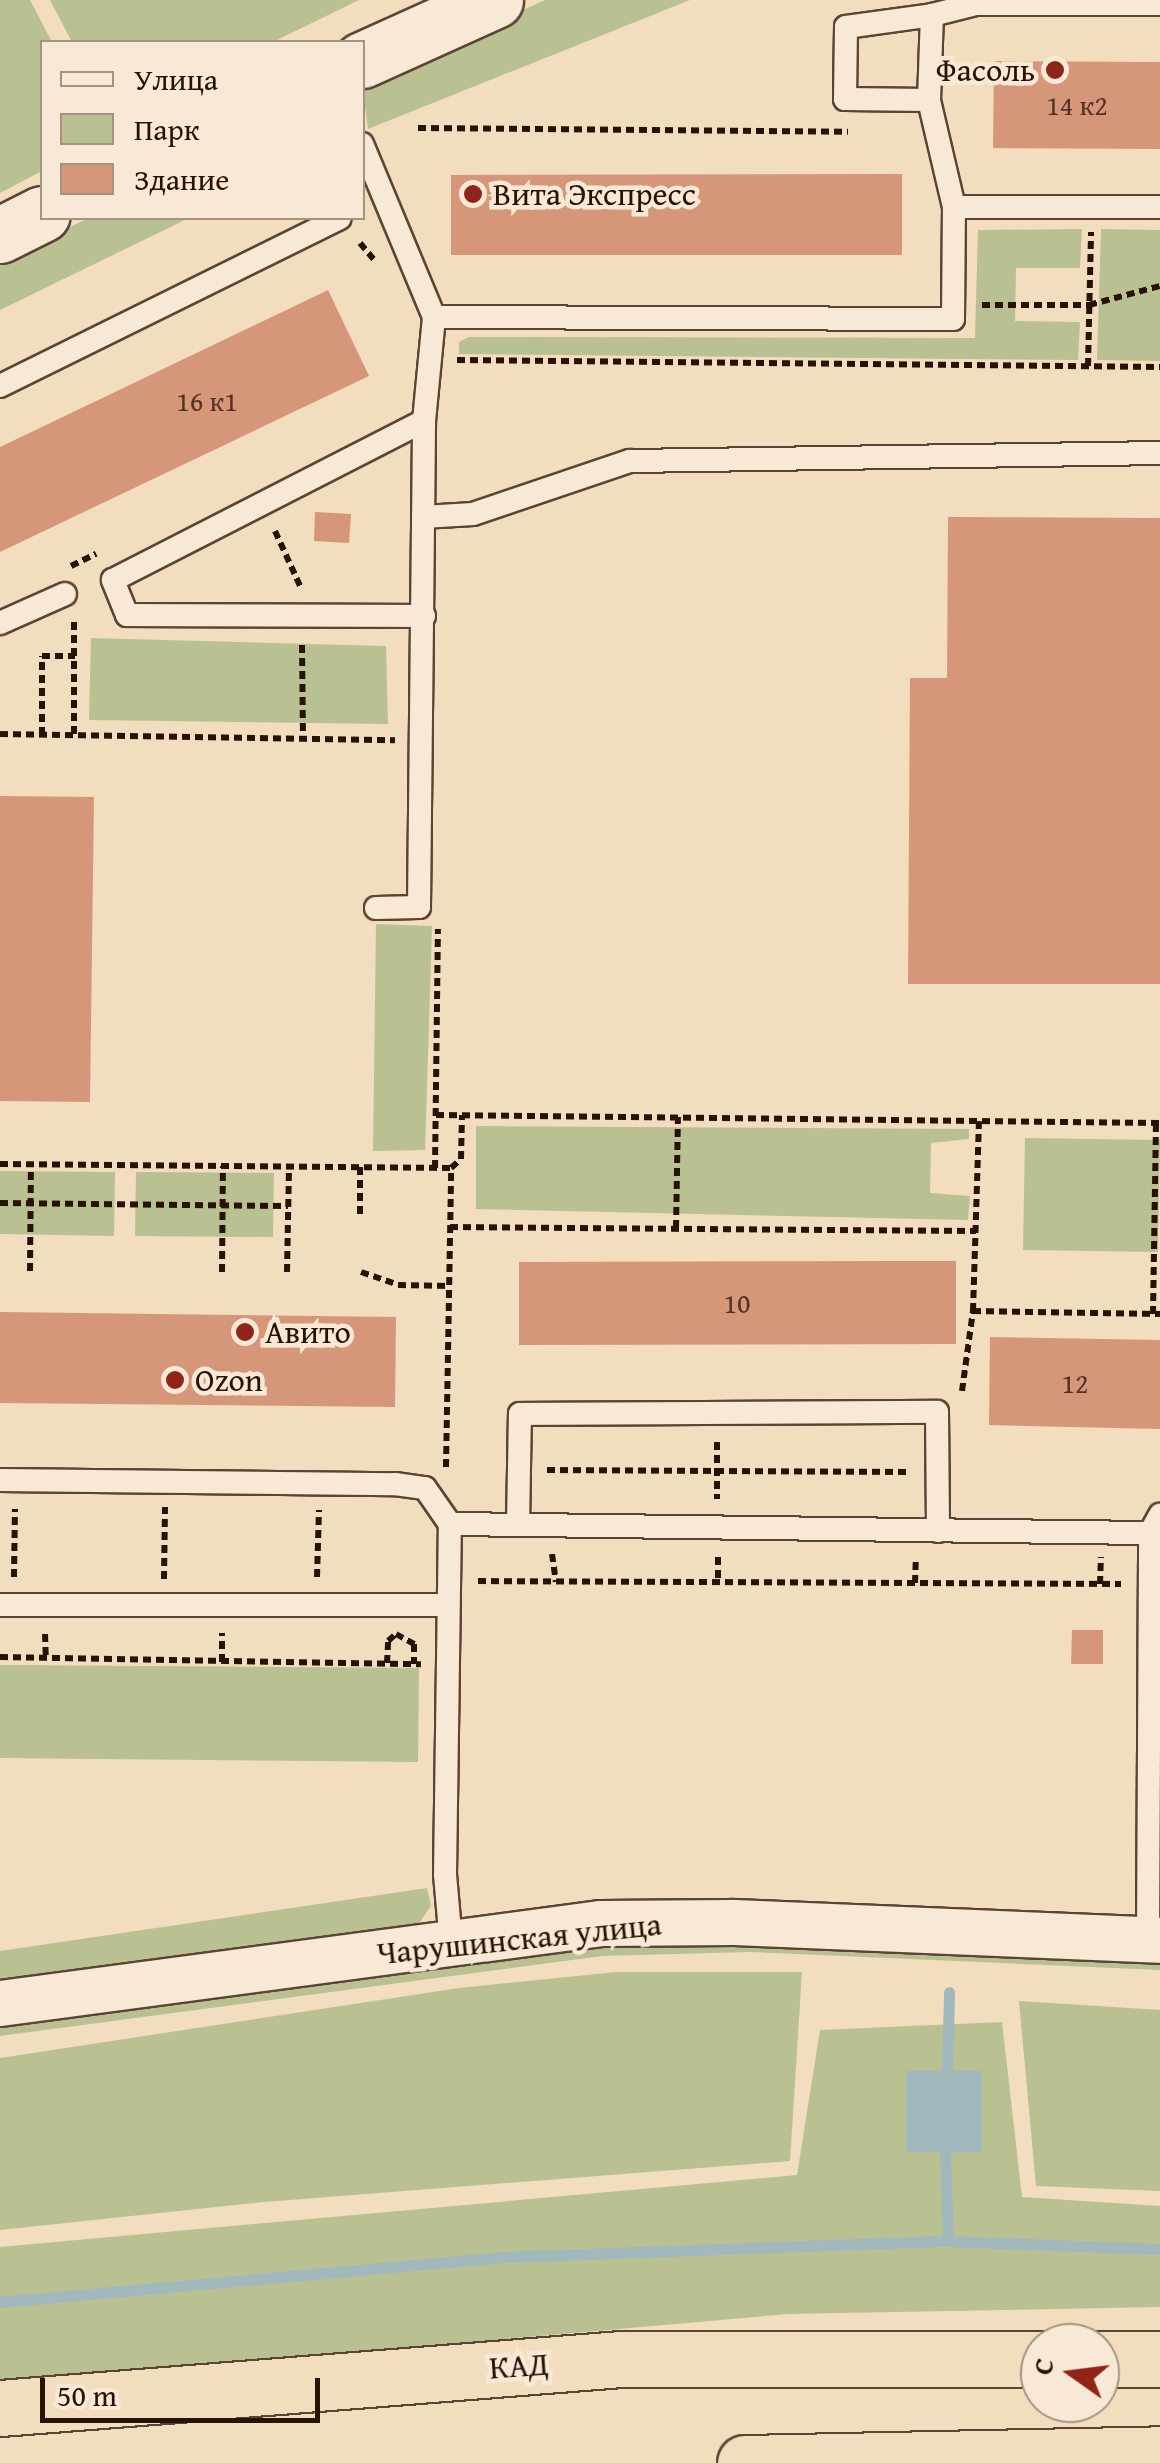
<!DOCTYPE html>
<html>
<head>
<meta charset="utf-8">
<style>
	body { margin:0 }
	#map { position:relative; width:1160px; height:2463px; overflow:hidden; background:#f2ddbe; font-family:"Gentium Book Plus",serif }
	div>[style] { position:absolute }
	.green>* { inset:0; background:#b9c193 }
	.water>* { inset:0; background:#a1b8bd }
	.stream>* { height:11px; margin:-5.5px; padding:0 5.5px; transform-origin:5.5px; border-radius:5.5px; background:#a1b8bd }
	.building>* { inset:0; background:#d69679 }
	.path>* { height:6px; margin-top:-3px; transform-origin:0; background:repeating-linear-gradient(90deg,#2a1106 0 8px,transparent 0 13px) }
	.roads { filter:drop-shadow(2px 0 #5c4434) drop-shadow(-2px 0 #5c4434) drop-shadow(0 2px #5c4434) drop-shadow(0 -2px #5c4434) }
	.service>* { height:22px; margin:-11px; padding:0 11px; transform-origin:11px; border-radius:11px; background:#f7e9d5 }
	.minor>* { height:45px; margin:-22.5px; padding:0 22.5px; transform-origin:22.5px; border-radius:22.5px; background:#f7e9d5 }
	.tertiary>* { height:55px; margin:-27.5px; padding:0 27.5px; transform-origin:27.5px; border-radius:27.5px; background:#f7e9d5 }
	.motorway>* { height:55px; margin:-27.5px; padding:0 27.5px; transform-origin:27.5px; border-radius:27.5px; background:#f2ddbe }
	.dots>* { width:28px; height:28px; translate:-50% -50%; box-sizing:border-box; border:5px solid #f7e9d5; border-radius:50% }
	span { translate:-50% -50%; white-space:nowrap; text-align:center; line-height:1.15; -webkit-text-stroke:9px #f7e9d5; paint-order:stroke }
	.number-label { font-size:28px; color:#553223 }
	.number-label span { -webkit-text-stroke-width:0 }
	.poi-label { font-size:32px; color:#2a1106 }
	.right { translate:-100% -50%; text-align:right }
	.left { translate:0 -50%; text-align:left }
	.street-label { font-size:32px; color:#2a1106 }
	.legend { position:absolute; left:40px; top:40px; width:325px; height:180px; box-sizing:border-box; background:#f7e9d5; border:2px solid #a59382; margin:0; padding:12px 18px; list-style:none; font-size:30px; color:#2a1106 }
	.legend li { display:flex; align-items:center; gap:20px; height:50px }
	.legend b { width:50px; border:2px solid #a59382 }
	.north { position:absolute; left:1020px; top:2323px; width:100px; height:100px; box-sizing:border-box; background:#f7e9d5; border:2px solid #a59382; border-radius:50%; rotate:284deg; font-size:28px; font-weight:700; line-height:40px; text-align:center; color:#2a1106 }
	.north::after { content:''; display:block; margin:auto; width:35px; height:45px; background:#8f2418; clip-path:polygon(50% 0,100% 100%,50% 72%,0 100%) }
	.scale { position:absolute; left:40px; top:2378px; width:280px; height:45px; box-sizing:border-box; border:5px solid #2a1106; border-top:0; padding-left:12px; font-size:30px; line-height:35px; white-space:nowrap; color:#2a1106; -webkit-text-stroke:8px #f7e9d5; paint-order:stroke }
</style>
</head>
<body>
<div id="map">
	<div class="green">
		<i style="clip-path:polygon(0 0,30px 0,52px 42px,42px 42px,42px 171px,0 193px)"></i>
		<i style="clip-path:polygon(50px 0,359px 0,273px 42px,72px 42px)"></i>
		<i style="clip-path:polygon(545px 0,690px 0,368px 129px,362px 83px)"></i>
		<i style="clip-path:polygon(89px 218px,189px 218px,0 310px,0 260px)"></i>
		<i style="clip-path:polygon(1082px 229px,1080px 268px,1016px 268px,1015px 321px,1080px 322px,1078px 360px,459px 354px,459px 342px,469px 337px,975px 338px,978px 230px)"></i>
		<i style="clip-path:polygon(1101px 229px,1160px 230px,1160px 361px,1097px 360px)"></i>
		<i style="clip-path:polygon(91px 638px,386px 646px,388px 724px,89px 720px)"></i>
		<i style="clip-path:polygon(376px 924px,432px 926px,425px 1150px,373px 1151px)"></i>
		<i style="clip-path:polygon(476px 1126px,969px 1129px,969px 1139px,931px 1143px,930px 1193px,970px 1196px,968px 1220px,476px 1209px)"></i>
		<i style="clip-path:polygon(1025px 1138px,1160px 1140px,1158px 1252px,1023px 1250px)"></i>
		<i style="clip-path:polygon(0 1171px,115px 1172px,114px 1236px,0 1234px)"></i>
		<i style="clip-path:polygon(136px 1172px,274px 1173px,273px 1237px,135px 1236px)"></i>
		<i style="clip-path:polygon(0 1665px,419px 1668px,418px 1762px,0 1758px)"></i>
		<i style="clip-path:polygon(427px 1888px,431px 1906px,417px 1926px,0 1991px,0 1951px)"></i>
		<i style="clip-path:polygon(592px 1940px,1160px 1955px,1160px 1970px,750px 1952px,602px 1956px,0 2036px,0 2020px)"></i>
		<i style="clip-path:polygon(616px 1972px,802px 1972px,790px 2161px,264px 2202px,0 2230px,0 2058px,459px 1988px)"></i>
		<i style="clip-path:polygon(1019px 2001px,1160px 2010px,1160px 2191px,1036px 2186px)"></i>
		<i style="clip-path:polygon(1002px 2022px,1022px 2197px,1160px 2206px,1160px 2307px,788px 2314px,0 2384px,0 2247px,797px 2175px,820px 2030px)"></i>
	</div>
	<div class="water">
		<i style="clip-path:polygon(906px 2071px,982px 2071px,982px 2152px,906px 2152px)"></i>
	</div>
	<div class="stream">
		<i style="left:947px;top:2071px;width:79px;rotate:-88.5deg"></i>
		<i style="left:945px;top:2152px;width:89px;rotate:88.1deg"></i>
		<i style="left:0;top:2302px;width:506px;rotate:-5.1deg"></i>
		<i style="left:504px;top:2257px;width:444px;rotate:-2.1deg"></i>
		<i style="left:948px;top:2241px;width:212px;rotate:2.2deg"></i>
	</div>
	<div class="building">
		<i style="clip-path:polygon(994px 61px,1160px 62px,1160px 149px,993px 148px)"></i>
		<i style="clip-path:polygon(902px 174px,902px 255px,451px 255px,451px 175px)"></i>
		<i style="clip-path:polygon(328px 290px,369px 376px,0 552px,0 447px)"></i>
		<i style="clip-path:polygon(315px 512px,351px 514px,349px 543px,314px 541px)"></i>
		<i style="clip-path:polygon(948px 517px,1160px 518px,1160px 984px,908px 984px,910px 678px,947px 678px)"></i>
		<i style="clip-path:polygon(0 796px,94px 797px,90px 1102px,0 1101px)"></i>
		<i style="clip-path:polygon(907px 1261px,956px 1261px,956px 1344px,519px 1345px,519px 1262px)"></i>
		<i style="clip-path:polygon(0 1312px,396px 1317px,395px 1407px,0 1403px)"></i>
		<i style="clip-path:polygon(990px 1337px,1160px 1340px,1160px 1429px,989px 1425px)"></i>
		<i style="clip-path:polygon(1072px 1630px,1103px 1630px,1103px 1664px,1071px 1664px)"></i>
	</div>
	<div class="path">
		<i style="left:418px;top:128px;width:430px;rotate:0.5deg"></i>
		<i style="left:360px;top:243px;width:23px;rotate:50deg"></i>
		<i style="left:982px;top:305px;width:107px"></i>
		<i style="left:1089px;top:305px;width:73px;rotate:-15deg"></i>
		<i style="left:457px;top:360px;width:703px;rotate:0.57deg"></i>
		<i style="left:1088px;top:366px;width:134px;rotate:-88.7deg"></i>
		<i style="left:275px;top:531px;width:63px;rotate:65.5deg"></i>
		<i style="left:71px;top:566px;width:28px;rotate:-26deg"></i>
		<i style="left:74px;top:622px;width:113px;rotate:90deg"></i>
		<i style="left:302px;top:645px;width:94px;rotate:89.4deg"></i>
		<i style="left:0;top:734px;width:395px;rotate:0.9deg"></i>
		<i style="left:42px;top:735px;width:79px;rotate:-90deg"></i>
		<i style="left:42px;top:656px;width:33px"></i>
		<i style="left:436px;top:1115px;width:724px;rotate:0.63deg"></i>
		<i style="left:0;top:1164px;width:451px;rotate:0.5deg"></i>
		<i style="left:435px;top:1168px;width:239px;rotate:-89.3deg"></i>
		<i style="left:0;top:1203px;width:288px;rotate:0.6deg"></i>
		<i style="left:360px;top:1214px;width:47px;rotate:-90deg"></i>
		<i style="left:450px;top:1227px;width:526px;rotate:0.44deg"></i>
		<i style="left:676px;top:1228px;width:111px;rotate:-89deg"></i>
		<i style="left:30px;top:1271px;width:107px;rotate:-89.5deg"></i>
		<i style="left:222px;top:1272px;width:106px;rotate:-89.5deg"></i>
		<i style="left:287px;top:1272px;width:106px;rotate:-88.9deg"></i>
		<i style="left:361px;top:1272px;width:39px;rotate:19deg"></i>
		<i style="left:398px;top:1285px;width:52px;rotate:1.1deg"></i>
		<i style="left:973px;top:1311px;width:187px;rotate:0.9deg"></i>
		<i style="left:1153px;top:1314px;width:191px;rotate:-89.1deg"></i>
		<i style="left:962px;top:1391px;width:81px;rotate:-82.2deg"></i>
		<i style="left:973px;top:1311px;width:190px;rotate:-88.2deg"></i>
		<i style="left:717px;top:1442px;width:57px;rotate:90deg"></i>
		<i style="left:446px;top:1467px;width:299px;rotate:-89deg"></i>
		<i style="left:451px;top:1168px;width:13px;rotate:-42deg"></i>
		<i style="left:461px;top:1159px;width:44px;rotate:-88.7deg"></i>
		<i style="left:547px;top:1470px;width:362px;rotate:0.3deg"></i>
		<i style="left:552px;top:1554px;width:28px;rotate:82deg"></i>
		<i style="left:718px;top:1557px;width:25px;rotate:90deg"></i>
		<i style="left:14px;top:1577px;width:68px;rotate:-89.2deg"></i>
		<i style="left:317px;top:1577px;width:67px;rotate:-88.3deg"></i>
		<i style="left:164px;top:1579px;width:72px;rotate:-89.2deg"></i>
		<i style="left:478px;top:1581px;width:643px;rotate:0.27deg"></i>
		<i style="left:915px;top:1583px;width:24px;rotate:-88deg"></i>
		<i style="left:1100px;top:1584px;width:27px;rotate:-88deg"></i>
		<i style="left:45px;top:1634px;width:24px;rotate:88deg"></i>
		<i style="left:0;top:1657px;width:421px;rotate:1deg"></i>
		<i style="left:222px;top:1662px;width:29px;rotate:-90deg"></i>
		<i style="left:387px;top:1663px;width:22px;rotate:-87deg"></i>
		<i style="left:388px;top:1641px;width:11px;rotate:-41deg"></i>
		<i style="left:396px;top:1634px;width:21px;rotate:29deg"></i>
		<i style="left:414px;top:1644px;width:20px;rotate:90deg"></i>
	</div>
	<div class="roads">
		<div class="service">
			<i style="left:929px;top:100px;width:84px;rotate:-179.3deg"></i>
			<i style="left:845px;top:99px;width:72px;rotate:-89.2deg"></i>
			<i style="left:846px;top:27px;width:87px;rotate:-7.9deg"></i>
			<i style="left:362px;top:144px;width:187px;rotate:67.4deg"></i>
			<i style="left:434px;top:317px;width:519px;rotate:0.22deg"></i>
			<i style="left:953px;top:319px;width:112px;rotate:-89.5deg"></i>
			<i style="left:954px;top:207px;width:110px;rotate:-103.2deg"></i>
			<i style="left:929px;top:100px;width:85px;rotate:-88deg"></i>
			<i style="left:932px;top:15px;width:45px;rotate:-14deg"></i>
			<i style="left:976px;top:4px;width:184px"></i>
			<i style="left:954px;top:207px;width:206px"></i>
			<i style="left:0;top:386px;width:379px;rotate:-26.3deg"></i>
			<i style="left:423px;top:517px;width:50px;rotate:-3.4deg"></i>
			<i style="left:473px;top:514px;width:166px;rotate:-18.7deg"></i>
			<i style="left:630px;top:461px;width:530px;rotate:-0.86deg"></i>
			<i style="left:424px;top:616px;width:297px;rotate:-179.8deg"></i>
			<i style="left:127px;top:615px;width:38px;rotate:-112deg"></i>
			<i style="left:113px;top:580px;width:349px;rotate:-27.1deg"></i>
			<i style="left:0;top:623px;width:71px;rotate:-24deg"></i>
			<i style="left:376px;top:908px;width:43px;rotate:-1.3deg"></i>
			<i style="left:419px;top:907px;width:486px;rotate:-89.4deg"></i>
			<i style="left:424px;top:421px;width:104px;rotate:-84.5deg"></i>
			<i style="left:0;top:1480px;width:395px;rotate:0.6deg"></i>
			<i style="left:395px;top:1484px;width:30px;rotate:8deg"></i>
			<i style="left:425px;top:1488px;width:44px;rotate:55.2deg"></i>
			<i style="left:518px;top:1525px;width:111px;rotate:-89deg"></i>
			<i style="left:520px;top:1414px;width:417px;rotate:-0.3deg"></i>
			<i style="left:937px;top:1412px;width:119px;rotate:89.5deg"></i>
			<i style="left:0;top:1605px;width:447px"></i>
			<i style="left:1148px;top:1939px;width:406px;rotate:-89.7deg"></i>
			<i style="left:451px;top:1943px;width:68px;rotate:-95deg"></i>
			<i style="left:445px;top:1875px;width:351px;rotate:-89.2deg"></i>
			<i style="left:450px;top:1524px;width:700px;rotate:0.74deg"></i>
			<i style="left:1150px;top:1533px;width:21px;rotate:-61deg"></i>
		</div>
		<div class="minor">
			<i style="left:0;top:2003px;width:605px;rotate:-7.59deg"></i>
			<i style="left:600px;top:1923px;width:133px;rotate:-0.4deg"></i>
			<i style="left:733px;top:1922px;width:427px;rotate:2.4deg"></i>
		</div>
		<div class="tertiary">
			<i style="left:362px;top:60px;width:146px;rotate:-24.3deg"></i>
			<i style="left:0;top:235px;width:47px;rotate:-26.6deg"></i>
		</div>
		<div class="motorway">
			<i style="left:1100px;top:2359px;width:60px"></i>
			<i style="left:0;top:2408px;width:623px;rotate:-4.51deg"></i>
			<i style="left:621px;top:2359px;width:419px"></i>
			<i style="left:745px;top:2463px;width:415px;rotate:-1.2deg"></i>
		</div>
	</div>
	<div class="dots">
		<i style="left:1055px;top:70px;background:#8f2418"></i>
		<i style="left:473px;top:194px;background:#8f2418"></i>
		<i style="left:245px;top:1332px;background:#8f2418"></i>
		<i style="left:175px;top:1380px;background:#8f2418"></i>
	</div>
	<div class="number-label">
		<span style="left:1077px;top:105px">14 к2</span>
		<span style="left:207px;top:401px">16 к1</span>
		<span style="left:737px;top:1303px">10</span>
		<span style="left:1075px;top:1383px">12</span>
	</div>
	<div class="poi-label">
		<span class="right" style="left:1035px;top:70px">Фасоль</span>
		<span class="left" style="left:493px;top:194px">Вита Экспресс</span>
		<span class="left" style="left:265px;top:1332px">Авито</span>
		<span class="left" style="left:195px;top:1380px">Ozon</span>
	</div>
	<div class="street-label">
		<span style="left:519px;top:1939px;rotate:-6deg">Чарушинская улица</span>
		<span style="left:519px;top:2366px;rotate:-4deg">КАД</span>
	</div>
	<ul class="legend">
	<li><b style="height:12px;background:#f7e9d5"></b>Улица</li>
	<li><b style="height:28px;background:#b9c193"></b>Парк</li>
	<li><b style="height:28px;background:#d69679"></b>Здание</li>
	</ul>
	<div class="north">С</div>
	<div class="scale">50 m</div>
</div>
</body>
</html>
